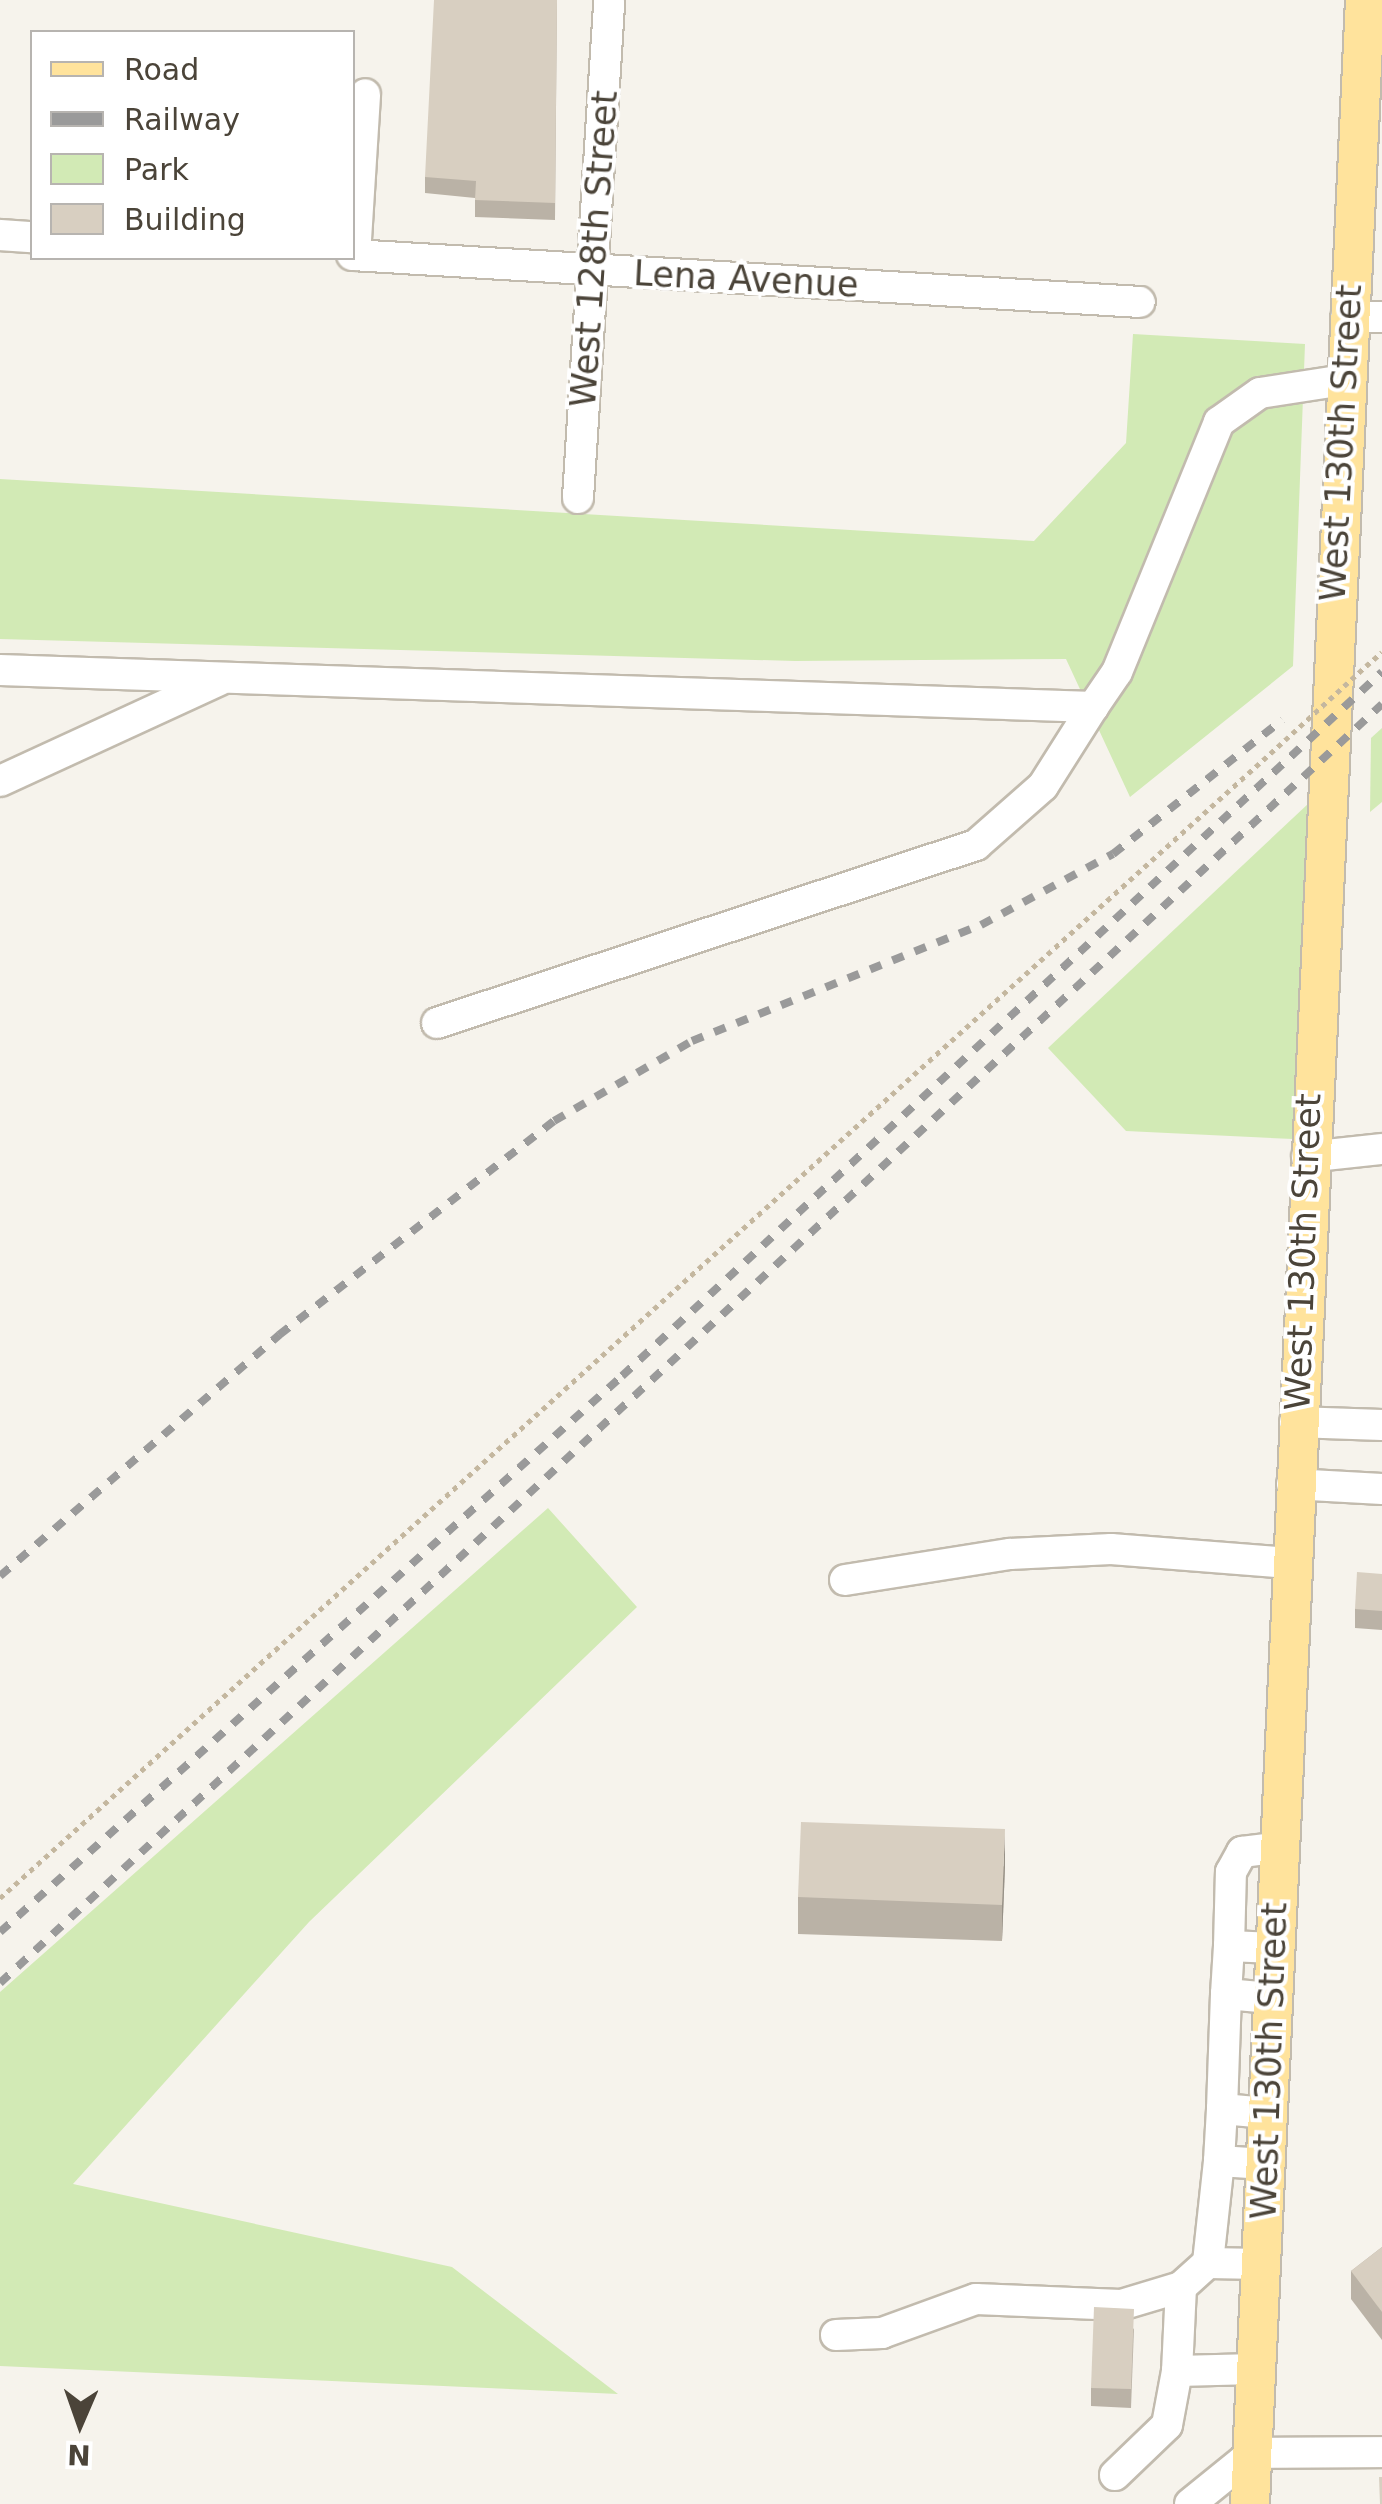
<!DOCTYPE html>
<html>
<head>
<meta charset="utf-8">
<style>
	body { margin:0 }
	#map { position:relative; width:1382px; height:2504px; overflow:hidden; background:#f6f3ec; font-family:"DejaVu Sans",sans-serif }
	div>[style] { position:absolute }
	.green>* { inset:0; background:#d2eab5 }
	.path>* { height:5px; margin-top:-2.5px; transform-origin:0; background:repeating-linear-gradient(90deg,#c4b79f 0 5px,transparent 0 10px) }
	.roads { filter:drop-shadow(2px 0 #c2bbae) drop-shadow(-2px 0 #c2bbae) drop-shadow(0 2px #c2bbae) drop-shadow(0 -2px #c2bbae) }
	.minor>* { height:30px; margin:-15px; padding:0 15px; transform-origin:15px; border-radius:15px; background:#fff }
	.major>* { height:38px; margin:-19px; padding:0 19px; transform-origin:19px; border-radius:19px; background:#ffe39c }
	.rail>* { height:8px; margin-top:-4px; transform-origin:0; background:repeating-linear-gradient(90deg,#9a9a9a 0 12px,transparent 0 24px) }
	.path-bridge>* { height:5px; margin-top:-2.5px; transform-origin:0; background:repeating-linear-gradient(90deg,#c4b79f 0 5px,transparent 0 10px) }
	.wall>* { inset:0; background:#bab2a6 }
	.shaded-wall>* { inset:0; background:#979187 }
	.building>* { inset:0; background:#d8cfc1 }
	span { translate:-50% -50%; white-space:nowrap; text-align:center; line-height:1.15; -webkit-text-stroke:8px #fff; paint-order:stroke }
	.street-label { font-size:35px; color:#4b4439 }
	.legend { position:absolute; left:30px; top:30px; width:325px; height:230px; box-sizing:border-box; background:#fff; border:2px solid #b7b4b0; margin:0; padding:12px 18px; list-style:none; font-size:30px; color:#4b4439 }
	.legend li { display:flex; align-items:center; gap:20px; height:50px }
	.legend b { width:50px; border:2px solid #b7b4b0 }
	.north { position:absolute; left:30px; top:2374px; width:100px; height:100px; -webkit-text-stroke:8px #fff; paint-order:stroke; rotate:182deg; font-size:28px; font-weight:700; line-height:40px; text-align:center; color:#4b4439 }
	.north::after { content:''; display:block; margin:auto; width:35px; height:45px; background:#4b4439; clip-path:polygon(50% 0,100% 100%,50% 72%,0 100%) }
</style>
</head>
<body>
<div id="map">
	<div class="green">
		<i style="clip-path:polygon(1133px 334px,1305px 344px,1293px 666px,1130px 797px,1066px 659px,795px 661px,0 639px,0 479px,1034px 541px,1126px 443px)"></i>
		<i style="clip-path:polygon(1382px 728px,1382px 802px,1370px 812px,1371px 738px)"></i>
		<i style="clip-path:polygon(1309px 803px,1293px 1139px,1126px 1131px,1048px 1048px)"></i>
		<i style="clip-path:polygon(548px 1508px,637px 1607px,309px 1922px,73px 2184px,452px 2267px,618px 2394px,0 2366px,0 1992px)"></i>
	</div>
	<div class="path">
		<i style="left:1366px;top:666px;width:21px;rotate:-41deg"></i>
		<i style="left:0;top:1898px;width:1730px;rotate:-42.02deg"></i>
	</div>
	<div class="roads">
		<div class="minor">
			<i style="left:0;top:235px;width:32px;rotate:4deg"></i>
			<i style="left:352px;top:255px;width:789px;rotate:3.41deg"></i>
			<i style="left:355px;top:255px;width:161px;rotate:-86.4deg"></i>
			<i style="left:1346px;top:318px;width:36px;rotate:-2deg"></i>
			<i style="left:578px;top:498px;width:499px;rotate:-86.4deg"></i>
			<i style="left:0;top:670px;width:1094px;rotate:1.94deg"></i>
			<i style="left:1093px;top:707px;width:42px;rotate:-55.6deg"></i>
			<i style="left:1117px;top:672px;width:270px;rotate:-67.8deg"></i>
			<i style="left:1219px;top:422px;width:50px;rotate:-35.3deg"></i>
			<i style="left:1260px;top:393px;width:85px;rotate:-8.8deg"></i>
			<i style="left:0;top:781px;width:242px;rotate:-24.7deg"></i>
			<i style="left:437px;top:1023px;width:568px;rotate:-18.28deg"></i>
			<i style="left:976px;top:845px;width:89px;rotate:-41.4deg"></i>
			<i style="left:1043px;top:786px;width:93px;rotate:-57.7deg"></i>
			<i style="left:1307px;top:1157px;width:75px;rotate:-6.1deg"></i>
			<i style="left:1295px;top:1422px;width:87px;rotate:2deg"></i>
			<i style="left:1292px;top:1484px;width:90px;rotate:3.2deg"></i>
			<i style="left:845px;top:1580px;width:167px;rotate:-9deg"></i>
			<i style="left:1010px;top:1554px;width:101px;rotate:-2.8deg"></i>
			<i style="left:1111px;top:1549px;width:179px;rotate:4.5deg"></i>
			<i style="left:1229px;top:1946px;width:48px;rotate:93.6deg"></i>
			<i style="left:1226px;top:1994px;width:45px;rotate:5.1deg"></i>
			<i style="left:1274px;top:1948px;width:45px;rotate:-177.5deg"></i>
			<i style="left:1229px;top:1946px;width:74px;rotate:-88.5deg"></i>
			<i style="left:1231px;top:1872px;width:23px;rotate:-61deg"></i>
			<i style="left:1242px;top:1852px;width:35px;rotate:-7deg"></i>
			<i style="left:1226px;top:1994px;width:115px;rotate:92deg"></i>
			<i style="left:1222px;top:2109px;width:45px;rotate:5.1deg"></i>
			<i style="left:1222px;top:2109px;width:52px;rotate:93.3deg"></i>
			<i style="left:1219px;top:2161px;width:46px;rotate:3.7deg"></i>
			<i style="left:1219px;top:2161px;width:103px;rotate:96.2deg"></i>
			<i style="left:1208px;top:2263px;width:53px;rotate:1.1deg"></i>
			<i style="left:1181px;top:2287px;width:84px;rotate:92.7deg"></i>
			<i style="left:1177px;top:2371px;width:79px;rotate:-1.5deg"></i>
			<i style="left:836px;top:2335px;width:46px;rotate:-2.5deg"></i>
			<i style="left:882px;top:2333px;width:100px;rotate:-19.9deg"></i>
			<i style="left:976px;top:2299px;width:145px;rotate:2.4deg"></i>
			<i style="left:1121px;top:2305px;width:63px;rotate:-16.7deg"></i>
			<i style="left:1181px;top:2287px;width:36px;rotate:-42deg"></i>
			<i style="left:1115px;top:2475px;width:72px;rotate:-43.9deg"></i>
			<i style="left:1167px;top:2425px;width:55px;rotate:-79.5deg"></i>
			<i style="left:1190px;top:2504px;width:81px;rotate:-39deg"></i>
			<i style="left:1253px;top:2453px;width:129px;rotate:-0.4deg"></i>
		</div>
		<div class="major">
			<i style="left:1250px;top:2504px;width:2507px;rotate:-87.37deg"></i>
		</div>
	</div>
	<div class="rail">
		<i style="left:0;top:1576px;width:369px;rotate:-40.8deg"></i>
		<i style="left:279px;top:1335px;width:348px;rotate:-37.9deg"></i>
		<i style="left:554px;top:1121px;width:160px;rotate:-30.1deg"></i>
		<i style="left:692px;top:1041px;width:311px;rotate:-21.9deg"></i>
		<i style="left:981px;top:925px;width:150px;rotate:-28.3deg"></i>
		<i style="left:1113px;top:854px;width:216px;rotate:-38.4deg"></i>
		<i style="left:0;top:1932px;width:834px;rotate:-41.79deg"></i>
		<i style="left:622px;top:1376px;width:1036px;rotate:-42.81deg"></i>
		<i style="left:0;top:1983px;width:1883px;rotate:-42.78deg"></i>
	</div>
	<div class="path-bridge">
		<i style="left:1285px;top:740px;width:108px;rotate:-42.4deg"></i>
	</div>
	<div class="wall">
		<i style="clip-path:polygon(557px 0,555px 220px,475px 217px,475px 198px,425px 193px,425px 177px)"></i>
		<i style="clip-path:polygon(1382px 1574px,1382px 1630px,1355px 1628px,1355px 1609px)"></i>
		<i style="clip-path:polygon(1005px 1866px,1002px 1941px,798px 1934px,798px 1897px)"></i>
		<i style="clip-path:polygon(1382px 2247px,1382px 2340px,1351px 2299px,1351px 2271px)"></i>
		<i style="clip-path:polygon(1134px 2328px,1131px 2408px,1091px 2406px,1091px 2388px)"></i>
	</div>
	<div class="shaded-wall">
		<i style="clip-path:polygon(1005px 1829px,1005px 1866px,1002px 1941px,1002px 1905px)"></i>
	</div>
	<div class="building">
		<i style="clip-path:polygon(434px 0,557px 0,555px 203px,475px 200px,476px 181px,425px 177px)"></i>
		<i style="clip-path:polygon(239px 30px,280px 32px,239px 32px)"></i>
		<i style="clip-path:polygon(1357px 1572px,1382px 1574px,1382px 1611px,1355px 1609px)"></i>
		<i style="clip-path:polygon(801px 1822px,1005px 1829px,1002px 1905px,798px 1897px)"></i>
		<i style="clip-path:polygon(1382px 2247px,1382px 2312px,1351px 2271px)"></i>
		<i style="clip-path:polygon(1094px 2307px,1134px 2309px,1131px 2389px,1091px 2388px)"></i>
		<i style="clip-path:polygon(1379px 2477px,1382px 2477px,1382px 2504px,1380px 2504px)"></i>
	</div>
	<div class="street-label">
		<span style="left:594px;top:249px;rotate:-86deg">West 128th Street</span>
		<span style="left:746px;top:279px;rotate:3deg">Lena Avenue</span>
		<span style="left:1341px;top:443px;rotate:-87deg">West 130th Street</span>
		<span style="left:1303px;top:1252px;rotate:-88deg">West 130th Street</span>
		<span style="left:1269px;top:2061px;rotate:-88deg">West 130th Street</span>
	</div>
	<ul class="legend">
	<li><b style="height:12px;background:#ffe39c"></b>Road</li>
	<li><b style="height:12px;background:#9a9a9a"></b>Railway</li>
	<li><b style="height:28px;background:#d2eab5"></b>Park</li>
	<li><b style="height:28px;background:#d8cfc1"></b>Building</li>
	</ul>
	<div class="north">N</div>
</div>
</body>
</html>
